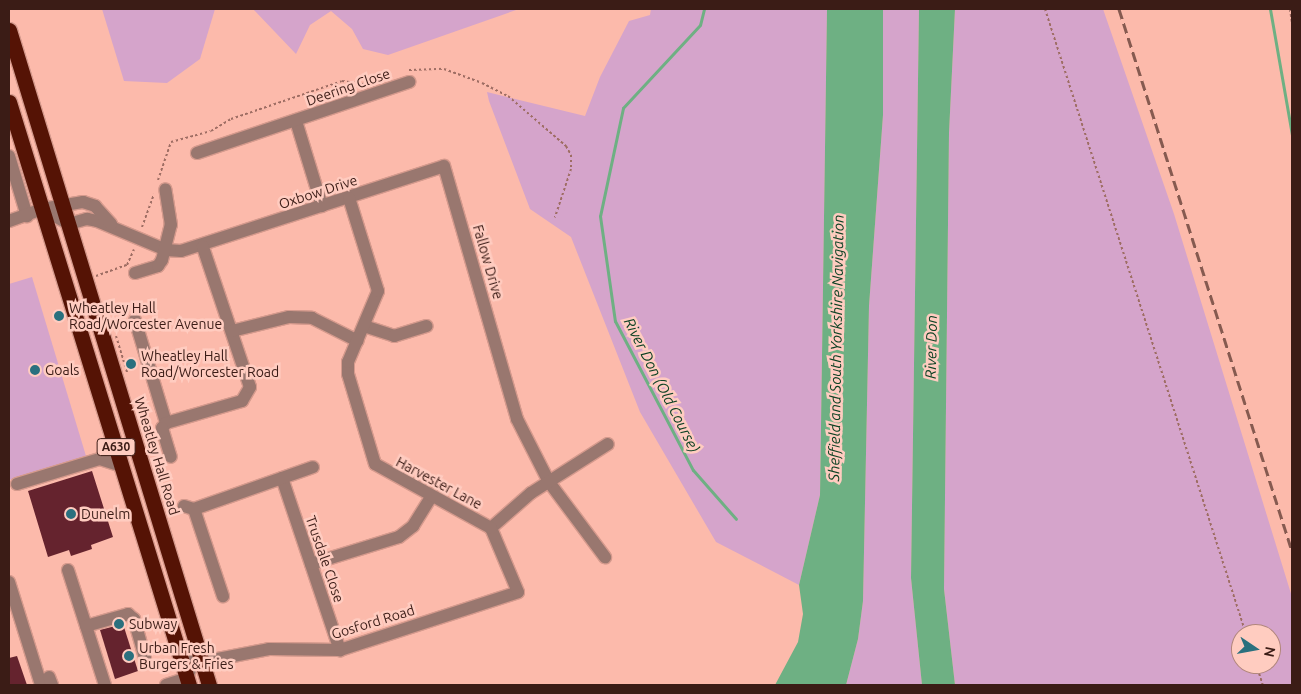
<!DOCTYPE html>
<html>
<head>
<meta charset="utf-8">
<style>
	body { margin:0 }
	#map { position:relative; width:1301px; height:694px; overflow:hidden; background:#fcbaab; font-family:Ubuntu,sans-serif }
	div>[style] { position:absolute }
	.green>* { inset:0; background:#d5a4cb }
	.water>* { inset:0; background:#6eb083 }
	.stream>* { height:3px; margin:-1.5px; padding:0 1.5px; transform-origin:1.5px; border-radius:1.5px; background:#6eb083 }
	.building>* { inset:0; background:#65232e }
	.path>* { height:2px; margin-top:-1px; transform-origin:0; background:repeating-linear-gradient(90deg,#9e6d63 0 2.5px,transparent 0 5px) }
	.roads { filter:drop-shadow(1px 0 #d59a8d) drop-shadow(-1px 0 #d59a8d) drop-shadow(0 1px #d59a8d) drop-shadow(0 -1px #d59a8d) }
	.minor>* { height:12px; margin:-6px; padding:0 6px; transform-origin:6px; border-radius:6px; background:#99776f }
	.highway>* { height:15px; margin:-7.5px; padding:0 7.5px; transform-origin:7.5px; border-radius:7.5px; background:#551305 }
	.rail>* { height:3px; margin-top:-1.5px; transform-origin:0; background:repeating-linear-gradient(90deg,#865a50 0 10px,transparent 0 15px) }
	.dots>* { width:14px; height:14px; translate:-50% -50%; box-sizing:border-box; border:2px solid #ffccc0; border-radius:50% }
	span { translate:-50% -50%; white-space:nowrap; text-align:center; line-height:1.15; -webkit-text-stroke:5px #ffccc0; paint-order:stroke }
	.shield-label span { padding:1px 4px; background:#ffccc0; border:1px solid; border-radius:4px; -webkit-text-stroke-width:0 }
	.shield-label { font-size:12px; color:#3b1c16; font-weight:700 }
	.street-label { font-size:14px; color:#3b1c16 }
	.poi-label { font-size:14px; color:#3b1c16 }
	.left { translate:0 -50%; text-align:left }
	.water-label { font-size:15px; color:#0e4224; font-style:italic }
	.frame { position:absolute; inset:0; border:10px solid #3b1c16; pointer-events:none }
	.north { position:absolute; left:1231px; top:624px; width:50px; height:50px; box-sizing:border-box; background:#ffccc0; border:1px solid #b1867c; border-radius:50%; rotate:102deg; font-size:14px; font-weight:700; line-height:20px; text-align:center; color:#3b1c16 }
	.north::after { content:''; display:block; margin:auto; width:18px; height:22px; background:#2a707e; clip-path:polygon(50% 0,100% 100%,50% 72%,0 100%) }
</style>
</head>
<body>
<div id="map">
	<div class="green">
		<i style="clip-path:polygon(102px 9px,215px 9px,200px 59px,167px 83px,124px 81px)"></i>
		<i style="clip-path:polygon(253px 9px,519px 9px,388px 55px,363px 49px,352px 29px,331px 11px,310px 25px,296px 54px)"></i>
		<i style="clip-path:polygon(651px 9px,827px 9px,820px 495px,799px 585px,716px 542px,640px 412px,571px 237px,530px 209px,489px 101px,487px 92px,585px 116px,600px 77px,629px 21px,650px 15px)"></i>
		<i style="clip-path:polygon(883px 9px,919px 9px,911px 578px,922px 685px,846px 685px,858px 639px,863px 601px,869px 306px,883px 115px)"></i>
		<i style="clip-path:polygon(evenodd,955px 9px,1103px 9px,1174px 214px,1292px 597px,1292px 685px,955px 685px,944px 589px,949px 133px,955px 9px,1241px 634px,1271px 634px,1271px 664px,1241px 664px,1241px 634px)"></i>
		<i style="clip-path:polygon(32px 277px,86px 456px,9px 480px,9px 284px)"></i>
	</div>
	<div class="water">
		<i style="clip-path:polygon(827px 9px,883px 9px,883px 115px,869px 306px,863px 601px,858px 639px,846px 685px,775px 685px,798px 642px,803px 614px,799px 585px,820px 495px)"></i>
		<i style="clip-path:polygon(919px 9px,955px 9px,949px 133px,944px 589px,955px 685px,922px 685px,911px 578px)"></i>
	</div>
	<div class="stream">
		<i style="left:704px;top:9px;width:16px;rotate:104deg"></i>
		<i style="left:700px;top:25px;width:113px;rotate:132.9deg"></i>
		<i style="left:623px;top:108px;width:110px;rotate:102deg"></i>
		<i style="left:600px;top:216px;width:106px;rotate:81.9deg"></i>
		<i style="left:615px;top:321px;width:168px;rotate:62.4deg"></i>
		<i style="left:693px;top:470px;width:65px;rotate:48.7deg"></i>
		<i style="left:1270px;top:9px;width:128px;rotate:80.1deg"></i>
	</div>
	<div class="building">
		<i style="clip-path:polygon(92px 471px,113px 537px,91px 545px,92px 549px,71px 556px,69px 550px,48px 557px,28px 491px)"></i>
		<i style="clip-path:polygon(123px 624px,138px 671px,115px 679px,100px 630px)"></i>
		<i style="clip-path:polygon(17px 656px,27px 685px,9px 685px,9px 658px)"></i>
	</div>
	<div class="path">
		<i style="left:1045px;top:9px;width:657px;rotate:72.17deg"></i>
		<i style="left:1290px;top:9px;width:14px;rotate:82deg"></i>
		<i style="left:409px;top:70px;width:35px;rotate:-2deg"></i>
		<i style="left:444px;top:69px;width:40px;rotate:20.2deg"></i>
		<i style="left:482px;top:83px;width:29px;rotate:27deg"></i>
		<i style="left:508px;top:96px;width:77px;rotate:40.8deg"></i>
		<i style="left:566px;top:146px;width:10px;rotate:61deg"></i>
		<i style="left:571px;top:155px;width:14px;rotate:90deg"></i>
		<i style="left:571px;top:169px;width:51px;rotate:108.4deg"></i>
		<i style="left:158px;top:180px;width:40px;rotate:-71.1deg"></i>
		<i style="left:171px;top:142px;width:41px;rotate:-15.4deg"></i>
		<i style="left:211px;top:131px;width:23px;rotate:-31deg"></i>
		<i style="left:231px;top:119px;width:117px;rotate:-18.9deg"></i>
		<i style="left:342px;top:81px;width:22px;rotate:8deg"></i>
		<i style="left:142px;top:227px;width:35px;rotate:-70deg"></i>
		<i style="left:96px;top:276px;width:33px;rotate:-20deg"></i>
		<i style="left:127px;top:265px;width:17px;rotate:-66deg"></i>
		<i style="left:116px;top:336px;width:38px;rotate:73deg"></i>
		<i style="left:1256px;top:664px;width:22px;rotate:72deg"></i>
	</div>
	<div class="roads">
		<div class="minor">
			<i style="left:296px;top:121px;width:89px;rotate:73deg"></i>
			<i style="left:197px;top:153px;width:224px;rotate:-18.5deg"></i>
			<i style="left:9px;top:156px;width:63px;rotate:73.3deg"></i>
			<i style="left:42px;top:209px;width:31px;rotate:29deg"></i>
			<i style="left:69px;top:224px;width:19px;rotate:-16deg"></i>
			<i style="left:87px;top:219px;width:10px;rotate:11deg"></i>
			<i style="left:97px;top:221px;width:75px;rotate:22.8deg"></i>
			<i style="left:166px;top:250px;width:15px;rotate:4deg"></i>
			<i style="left:181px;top:251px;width:276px;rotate:-17.9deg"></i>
			<i style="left:444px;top:166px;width:263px;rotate:73.9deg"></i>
			<i style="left:517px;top:419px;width:71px;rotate:63.1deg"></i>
			<i style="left:549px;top:482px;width:94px;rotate:53.3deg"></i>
			<i style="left:9px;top:221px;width:35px;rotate:-20deg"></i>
			<i style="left:42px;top:209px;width:42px;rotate:-9.7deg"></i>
			<i style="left:83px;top:202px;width:13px;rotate:18deg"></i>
			<i style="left:95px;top:206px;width:24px;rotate:48deg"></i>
			<i style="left:135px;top:273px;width:24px;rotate:-17deg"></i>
			<i style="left:158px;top:266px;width:7px;rotate:-56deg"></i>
			<i style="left:162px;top:260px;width:36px;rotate:-76deg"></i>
			<i style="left:171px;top:225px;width:36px;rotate:-99deg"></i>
			<i style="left:135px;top:320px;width:108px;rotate:73.2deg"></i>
			<i style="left:166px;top:423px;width:79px;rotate:-16.1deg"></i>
			<i style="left:242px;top:401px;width:16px;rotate:-60deg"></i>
			<i style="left:250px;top:387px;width:148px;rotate:-108.6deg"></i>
			<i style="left:364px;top:326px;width:32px;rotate:18deg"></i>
			<i style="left:394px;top:336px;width:34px;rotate:-17deg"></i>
			<i style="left:232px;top:331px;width:59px;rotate:-13.8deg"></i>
			<i style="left:289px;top:317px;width:23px;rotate:2deg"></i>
			<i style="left:312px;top:318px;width:51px;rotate:26.6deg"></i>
			<i style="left:166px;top:423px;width:6px;rotate:129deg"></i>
			<i style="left:162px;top:428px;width:30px;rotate:73deg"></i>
			<i style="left:282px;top:478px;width:182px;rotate:71.4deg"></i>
			<i style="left:17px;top:484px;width:87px;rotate:-16.8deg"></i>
			<i style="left:100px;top:459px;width:22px;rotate:18deg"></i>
			<i style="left:184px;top:506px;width:10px;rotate:17deg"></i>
			<i style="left:194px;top:509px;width:126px;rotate:-19.4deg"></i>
			<i style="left:194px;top:509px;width:92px;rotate:71.6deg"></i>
			<i style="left:491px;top:528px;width:53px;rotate:-41.2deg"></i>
			<i style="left:531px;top:493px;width:91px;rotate:-32.5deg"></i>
			<i style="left:311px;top:564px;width:92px;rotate:-17.1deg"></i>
			<i style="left:399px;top:537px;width:18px;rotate:-38deg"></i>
			<i style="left:413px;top:526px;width:34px;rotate:-58deg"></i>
			<i style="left:68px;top:570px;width:121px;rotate:72.2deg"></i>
			<i style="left:9px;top:582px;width:108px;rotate:72.7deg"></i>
			<i style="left:86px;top:626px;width:44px;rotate:-15.9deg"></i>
			<i style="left:128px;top:614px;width:8px;rotate:40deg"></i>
			<i style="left:134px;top:619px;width:41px;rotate:74.2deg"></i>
			<i style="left:202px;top:662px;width:68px;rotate:-11deg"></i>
			<i style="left:269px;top:649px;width:71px;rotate:0.8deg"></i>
			<i style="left:340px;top:650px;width:187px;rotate:-18deg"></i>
			<i style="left:518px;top:592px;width:69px;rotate:-112.9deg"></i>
			<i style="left:491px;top:528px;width:132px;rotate:-151.1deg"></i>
			<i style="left:375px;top:464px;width:94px;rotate:-106.7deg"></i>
			<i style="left:348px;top:374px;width:12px;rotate:-90deg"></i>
			<i style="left:348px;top:362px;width:77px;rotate:-67.1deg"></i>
			<i style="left:378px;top:291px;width:97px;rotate:-107.3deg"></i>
			<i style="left:49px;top:677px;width:9px;rotate:69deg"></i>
			<i style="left:166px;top:685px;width:22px;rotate:-18deg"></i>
			<i style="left:187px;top:678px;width:33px;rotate:-70deg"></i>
		</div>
		<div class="highway">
			<i style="left:9px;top:30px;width:685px;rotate:73.02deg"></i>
			<i style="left:9px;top:102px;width:610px;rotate:72.84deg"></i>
		</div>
	</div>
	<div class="rail">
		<i style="left:1119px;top:9px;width:569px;rotate:72.3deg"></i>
	</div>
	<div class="dots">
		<i style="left:59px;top:316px;background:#2a707e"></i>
		<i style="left:131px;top:364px;background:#2a707e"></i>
		<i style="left:35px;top:370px;background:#2a707e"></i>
		<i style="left:71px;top:514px;background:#2a707e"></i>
		<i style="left:119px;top:624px;background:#2a707e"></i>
		<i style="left:129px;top:656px;background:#2a707e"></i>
	</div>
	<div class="shield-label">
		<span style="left:116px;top:447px">A630</span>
	</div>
	<div class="street-label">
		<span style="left:348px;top:87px;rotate:-19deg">Deering Close</span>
		<span style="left:318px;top:192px;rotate:-18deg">Oxbow Drive</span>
		<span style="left:488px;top:262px;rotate:74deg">Fallow Drive</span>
		<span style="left:157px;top:456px;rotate:73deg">Wheatley Hall Road</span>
		<span style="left:439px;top:483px;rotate:28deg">Harvester Lane</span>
		<span style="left:325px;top:559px;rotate:71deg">Trusdale Close</span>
		<span style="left:373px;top:622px;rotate:-17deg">Gosford Road</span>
	</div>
	<div class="poi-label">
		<span class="left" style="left:69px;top:316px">Wheatley Hall<br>Road/Worcester Avenue</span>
		<span class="left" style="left:141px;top:364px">Wheatley Hall<br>Road/Worcester Road</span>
		<span class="left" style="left:45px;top:370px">Goals</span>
		<span class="left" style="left:81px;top:514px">Dunelm</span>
		<span class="left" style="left:129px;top:624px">Subway</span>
		<span class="left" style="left:139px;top:656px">Urban Fresh<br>Burgers &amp; Fries</span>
	</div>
	<div class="water-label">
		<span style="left:931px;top:347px;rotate:-89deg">River Don</span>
		<span style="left:836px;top:348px;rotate:-89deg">Sheffield and South Yorkshire Navigation</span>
		<span style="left:662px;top:385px;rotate:63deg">River Don (Old Course)</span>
	</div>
	<div class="frame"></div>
	<div class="north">N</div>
</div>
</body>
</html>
